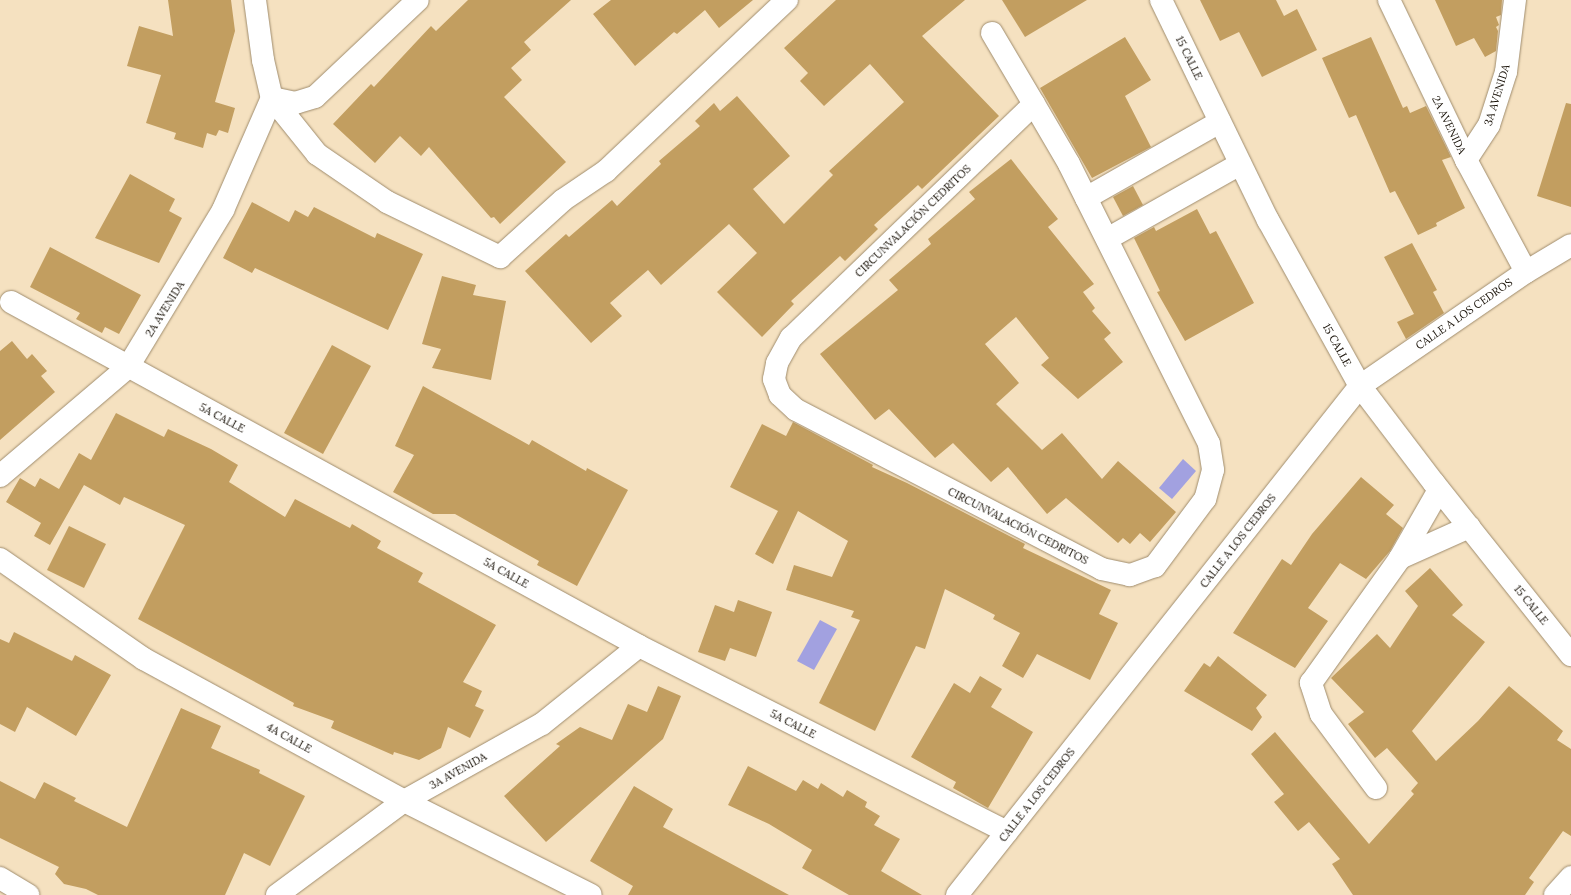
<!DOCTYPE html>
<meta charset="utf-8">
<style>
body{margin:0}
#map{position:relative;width:1571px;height:895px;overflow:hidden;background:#f5e1c0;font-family:Lora,serif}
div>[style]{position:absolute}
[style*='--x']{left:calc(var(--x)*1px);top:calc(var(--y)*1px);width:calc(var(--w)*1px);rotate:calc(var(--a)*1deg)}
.water>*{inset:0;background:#a2a1e0}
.building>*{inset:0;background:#c29e60}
.roads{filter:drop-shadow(0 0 1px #9f8c6d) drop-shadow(0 0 1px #9f8c6d)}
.minor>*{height:22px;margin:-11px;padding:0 11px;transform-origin:11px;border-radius:11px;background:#fff}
span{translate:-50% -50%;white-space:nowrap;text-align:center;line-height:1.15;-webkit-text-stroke:3px #fff;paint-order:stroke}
.street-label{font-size:11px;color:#160f05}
</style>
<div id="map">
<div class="water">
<div style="clip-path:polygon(1183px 459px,1196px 471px,1172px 499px,1159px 488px)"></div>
<div style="clip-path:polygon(820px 620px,837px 629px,814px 670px,797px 661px)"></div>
</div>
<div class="building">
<div style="clip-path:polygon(168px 0,231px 0,235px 31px,215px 102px,235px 108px,228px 133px,219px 130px,216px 136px,207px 133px,203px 148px,174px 139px,176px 133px,146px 123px,161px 75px,127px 66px,139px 26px,173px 36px)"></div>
<div style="clip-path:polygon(468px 0,571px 0,524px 42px,531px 50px,511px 68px,522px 80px,504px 97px,566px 162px,500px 224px,494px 217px,491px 218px,429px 147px,421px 156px,400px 136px,375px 163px,333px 124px,371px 84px,374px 87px,431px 26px,436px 31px)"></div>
<div style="clip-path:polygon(611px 0,753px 0,719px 28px,705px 10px,677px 34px,674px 32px,635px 66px,593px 14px)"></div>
<div style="clip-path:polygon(836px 0,965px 0,922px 36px,999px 116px,922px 189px,918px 185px,874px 225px,878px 229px,845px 261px,840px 256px,791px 301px,794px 304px,762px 337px,717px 292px,757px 253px,729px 224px,661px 285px,648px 270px,610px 303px,622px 316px,591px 343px,525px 271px,566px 234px,569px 237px,612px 200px,617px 206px,661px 164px,659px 161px,700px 126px,695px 121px,714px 103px,720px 111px,737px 96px,790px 156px,753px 189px,784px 224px,833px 175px,829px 171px,904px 102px,870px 64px,824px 106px,800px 81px,808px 73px,784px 48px)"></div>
<div style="clip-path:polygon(1002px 0,1087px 0,1025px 37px)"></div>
<div style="clip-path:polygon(1200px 0,1276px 0,1284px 16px,1297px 9px,1317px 50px,1262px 77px,1239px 32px,1220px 41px)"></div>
<div style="clip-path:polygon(1435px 0,1502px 0,1501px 15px,1496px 17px,1499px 25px,1496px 27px,1498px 31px,1496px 51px,1485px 57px,1474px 38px,1456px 46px)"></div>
<div style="clip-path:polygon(1125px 37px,1151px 80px,1125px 96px,1151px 147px,1092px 178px,1040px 88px)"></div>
<div style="clip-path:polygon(1371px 37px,1403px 108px,1407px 106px,1410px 113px,1426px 106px,1451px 157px,1442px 160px,1465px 208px,1436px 223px,1437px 226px,1418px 235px,1395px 191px,1390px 193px,1356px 115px,1349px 118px,1322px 58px)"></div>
<div style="clip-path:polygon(1566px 103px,1571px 104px,1571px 207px,1537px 196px)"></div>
<div style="clip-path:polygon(1011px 159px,1058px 219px,1048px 227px,1094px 284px,1083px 292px,1095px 308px,1092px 311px,1111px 333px,1104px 339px,1123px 362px,1078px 399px,1041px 365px,1049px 358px,1016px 317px,985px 344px,1019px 383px,996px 404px,1042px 450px,1062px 433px,1102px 479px,1118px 461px,1176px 512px,1150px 542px,1140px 533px,1130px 544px,1123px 538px,1118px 543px,1066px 498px,1047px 514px,1008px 467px,991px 482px,953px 443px,935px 458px,889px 409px,875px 420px,820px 354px,898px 290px,889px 280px,931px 244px,928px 239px,975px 199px,969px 192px)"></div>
<div style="clip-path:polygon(130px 174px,175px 199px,169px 211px,182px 218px,159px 263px,95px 238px)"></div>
<div style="clip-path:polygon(1133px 186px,1143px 205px,1123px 216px,1113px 197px)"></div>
<div style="clip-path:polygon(252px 202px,289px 222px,295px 210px,308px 217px,314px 207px,375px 238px,377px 233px,423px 254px,388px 330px,255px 268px,252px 273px,223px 258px)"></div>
<div style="clip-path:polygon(1197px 209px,1210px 234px,1216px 231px,1254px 303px,1185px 341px,1157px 292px,1160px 291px,1134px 238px,1154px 227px,1156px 231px)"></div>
<div style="clip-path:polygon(1412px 243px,1437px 290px,1433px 292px,1444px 313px,1406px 339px,1397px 322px,1414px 314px,1384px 257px)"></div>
<div style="clip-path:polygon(50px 247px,141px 295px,119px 334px,105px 327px,102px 333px,76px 319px,80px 313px,30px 287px)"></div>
<div style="clip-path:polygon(442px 276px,476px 285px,473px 295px,506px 301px,491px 380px,432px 368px,441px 349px,422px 344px)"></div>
<div style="clip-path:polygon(12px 341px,27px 359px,32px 354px,47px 371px,41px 376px,55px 392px,0 440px,0 351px)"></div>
<div style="clip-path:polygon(332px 345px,371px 366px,323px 454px,284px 433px)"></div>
<div style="clip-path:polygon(423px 386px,529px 445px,532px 440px,586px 471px,587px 468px,628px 490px,577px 586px,537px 565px,539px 561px,455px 514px,433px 514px,393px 492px,414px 455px,395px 446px)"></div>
<div style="clip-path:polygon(116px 413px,164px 437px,168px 429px,211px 449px,238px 465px,229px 482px,285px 517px,295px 499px,350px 528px,352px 524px,381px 541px,377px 548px,423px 573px,418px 582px,496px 625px,463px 682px,482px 691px,475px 706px,484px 710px,470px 738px,448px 727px,441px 748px,419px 760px,394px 752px,393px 755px,331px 728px,334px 721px,293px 706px,294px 703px,138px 619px,185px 525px,124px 497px,120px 505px,84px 485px,50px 545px,34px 536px,41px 523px,6px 502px,20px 478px,35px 487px,40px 478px,59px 489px,79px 453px,91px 460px)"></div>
<div style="clip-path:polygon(793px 422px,873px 465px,872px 467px,907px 483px,1025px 544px,1023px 548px,1111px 590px,1099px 614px,1118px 623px,1090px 680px,1037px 654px,1023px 678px,1002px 666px,1020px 633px,993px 619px,995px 615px,945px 589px,925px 649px,916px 646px,875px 731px,819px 703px,860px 620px,851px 617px,854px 611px,786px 590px,794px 565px,832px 577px,848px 541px,798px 511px,773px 564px,755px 554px,778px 511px,730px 487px,762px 424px,786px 436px)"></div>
<div style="clip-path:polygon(1361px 477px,1394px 505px,1386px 514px,1403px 528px,1390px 551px,1366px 579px,1340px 563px,1308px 608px,1328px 621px,1295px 668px,1233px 633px,1282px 559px,1291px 565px,1312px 534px)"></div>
<div style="clip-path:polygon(69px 526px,106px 544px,84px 588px,47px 570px)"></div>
<div style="clip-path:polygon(1430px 568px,1463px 605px,1452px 615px,1485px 642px,1412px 731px,1436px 761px,1478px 721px,1509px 686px,1563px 731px,1557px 740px,1571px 749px,1571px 836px,1563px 831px,1529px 878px,1534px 882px,1525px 895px,1353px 895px,1332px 864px,1340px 859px,1309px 822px,1298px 831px,1274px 802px,1284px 794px,1251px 754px,1275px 732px,1369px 844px,1414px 794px,1411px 791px,1418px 783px,1387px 748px,1375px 758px,1348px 724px,1364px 712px,1331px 678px,1377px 634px,1390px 648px,1418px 606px,1405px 591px)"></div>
<div style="clip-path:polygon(738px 600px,772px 612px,756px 657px,730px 648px,725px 661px,698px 652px,715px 605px,734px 612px)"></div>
<div style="clip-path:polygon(14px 632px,72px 661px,75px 655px,111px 675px,76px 736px,27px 707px,15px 732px,0 724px,0 639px,9px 643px)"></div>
<div style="clip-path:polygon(1218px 656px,1267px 695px,1256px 708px,1262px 717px,1252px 731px,1184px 691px,1204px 663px,1210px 667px)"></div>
<div style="clip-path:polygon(980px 676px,1002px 689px,991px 707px,1033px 732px,988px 808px,953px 788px,956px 782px,911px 757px,954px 683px,970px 693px)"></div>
<div style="clip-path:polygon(658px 686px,681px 696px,663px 739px,546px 842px,504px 796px,560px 746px,556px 744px,580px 727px,612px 740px,628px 704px,647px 712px)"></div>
<div style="clip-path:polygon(181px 708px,221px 726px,211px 748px,260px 770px,259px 773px,305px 796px,270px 866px,244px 853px,225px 895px,98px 895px,86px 889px,64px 884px,55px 874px,59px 867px,0 838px,0 781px,35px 799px,44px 782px,76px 798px,74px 801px,127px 827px)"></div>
<div style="clip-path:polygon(748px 766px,796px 791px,803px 780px,818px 789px,821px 783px,843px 797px,847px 790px,867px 802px,865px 807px,880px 816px,874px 825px,900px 839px,881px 871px,922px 895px,849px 895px,802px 868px,812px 850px,769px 824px,728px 805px)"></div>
<div style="clip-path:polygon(634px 786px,673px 809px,663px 827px,789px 895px,628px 895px,633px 886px,590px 861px)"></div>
</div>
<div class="roads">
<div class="minor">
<div style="--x:255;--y:0;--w:61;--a:82.4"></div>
<div style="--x:263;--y:60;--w:39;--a:77"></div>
<div style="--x:272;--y:98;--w:24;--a:12"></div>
<div style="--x:295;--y:103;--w:21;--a:-17"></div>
<div style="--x:315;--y:97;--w:141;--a:-43.3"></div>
<div style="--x:1161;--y:0;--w:245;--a:64.1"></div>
<div style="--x:1268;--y:220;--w:190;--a:61"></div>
<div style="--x:1360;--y:386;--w:122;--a:52.7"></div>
<div style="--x:1434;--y:483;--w:220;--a:51.5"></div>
<div style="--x:1389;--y:0;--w:178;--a:64.3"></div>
<div style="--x:1466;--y:160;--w:127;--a:61.8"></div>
<div style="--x:992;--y:33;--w:82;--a:59.4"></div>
<div style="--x:1034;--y:104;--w:69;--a:59.7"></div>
<div style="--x:1069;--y:164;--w:313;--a:63.4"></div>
<div style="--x:1209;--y:444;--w:26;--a:81"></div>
<div style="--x:1213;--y:470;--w:30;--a:105"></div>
<div style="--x:1205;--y:499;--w:84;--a:126.7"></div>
<div style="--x:1155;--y:566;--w:27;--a:160"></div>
<div style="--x:1130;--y:575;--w:29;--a:-168"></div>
<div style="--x:1102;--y:569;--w:345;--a:-152.5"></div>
<div style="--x:796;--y:410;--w:22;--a:-137"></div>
<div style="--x:780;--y:395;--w:17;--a:-111"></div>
<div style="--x:774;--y:379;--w:16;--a:-79"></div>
<div style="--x:777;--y:363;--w:29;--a:-61"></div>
<div style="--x:791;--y:338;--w:337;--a:-43.9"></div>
<div style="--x:1466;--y:160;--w:42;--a:-56.7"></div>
<div style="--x:1489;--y:125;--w:56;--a:-72.2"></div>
<div style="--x:1506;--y:72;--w:73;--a:-82.9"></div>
<div style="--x:1086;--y:198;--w:154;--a:-29.6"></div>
<div style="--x:1107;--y:239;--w:153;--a:-29.4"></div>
<div style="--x:11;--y:302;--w:716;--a:28.71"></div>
<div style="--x:639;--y:646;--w:412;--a:26.8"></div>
<div style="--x:0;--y:476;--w:168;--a:-40.4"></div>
<div style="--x:128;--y:367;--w:184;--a:-58.8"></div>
<div style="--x:223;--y:210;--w:122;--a:-66.4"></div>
<div style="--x:272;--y:98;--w:72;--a:51.2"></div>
<div style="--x:317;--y:154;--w:85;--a:34.4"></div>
<div style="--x:387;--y:202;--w:126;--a:26"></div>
<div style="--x:500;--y:257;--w:85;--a:-42.1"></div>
<div style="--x:563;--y:200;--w:52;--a:-34"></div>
<div style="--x:606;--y:171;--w:249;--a:-43.4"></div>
<div style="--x:1400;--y:558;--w:76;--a:-24.2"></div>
<div style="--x:0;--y:559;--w:175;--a:34.8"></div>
<div style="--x:144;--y:659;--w:296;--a:28.6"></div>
<div style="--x:404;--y:801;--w:209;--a:26.7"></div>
<div style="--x:1376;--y:788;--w:92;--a:-126.6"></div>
<div style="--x:1321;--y:714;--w:33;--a:-108"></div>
<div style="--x:1311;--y:683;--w:153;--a:-54.5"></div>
<div style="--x:1400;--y:558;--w:78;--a:-60.2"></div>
<div style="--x:0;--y:878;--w:33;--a:31"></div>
<div style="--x:277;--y:895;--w:158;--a:-36.5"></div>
<div style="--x:404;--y:801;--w:158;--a:-29.2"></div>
<div style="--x:542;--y:724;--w:124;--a:-38.8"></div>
<div style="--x:957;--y:895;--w:649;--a:-51.63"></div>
<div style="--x:1360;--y:386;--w:201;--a:-34.5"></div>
<div style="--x:1526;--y:272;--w:52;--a:-31"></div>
<div style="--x:1555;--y:895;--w:24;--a:-48"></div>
</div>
</div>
<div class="street-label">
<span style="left:1189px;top:58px;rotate:64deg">15 CALLE</span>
<span style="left:1497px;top:95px;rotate:-73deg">3A AVENIDA</span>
<span style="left:1449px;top:125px;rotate:64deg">2A AVENIDA</span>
<span style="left:913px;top:221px;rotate:-44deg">CIRCUNVALACIÓN CEDRITOS</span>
<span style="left:165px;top:309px;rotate:-58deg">2A AVENIDA</span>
<span style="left:1464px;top:314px;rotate:-35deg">CALLE A LOS CEDROS</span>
<span style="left:1337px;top:345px;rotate:61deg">15 CALLE</span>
<span style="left:222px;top:418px;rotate:28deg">5A CALLE</span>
<span style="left:1018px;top:526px;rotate:27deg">CIRCUNVALACIÓN CEDRITOS</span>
<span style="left:1238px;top:541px;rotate:-52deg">CALLE A LOS CEDROS</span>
<span style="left:506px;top:573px;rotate:29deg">5A CALLE</span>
<span style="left:1531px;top:605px;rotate:51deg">15 CALLE</span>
<span style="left:793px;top:724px;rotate:27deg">5A CALLE</span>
<span style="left:289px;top:738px;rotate:29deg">4A CALLE</span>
<span style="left:458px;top:771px;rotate:-29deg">3A AVENIDA</span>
<span style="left:1037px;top:795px;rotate:-52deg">CALLE A LOS CEDROS</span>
</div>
</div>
